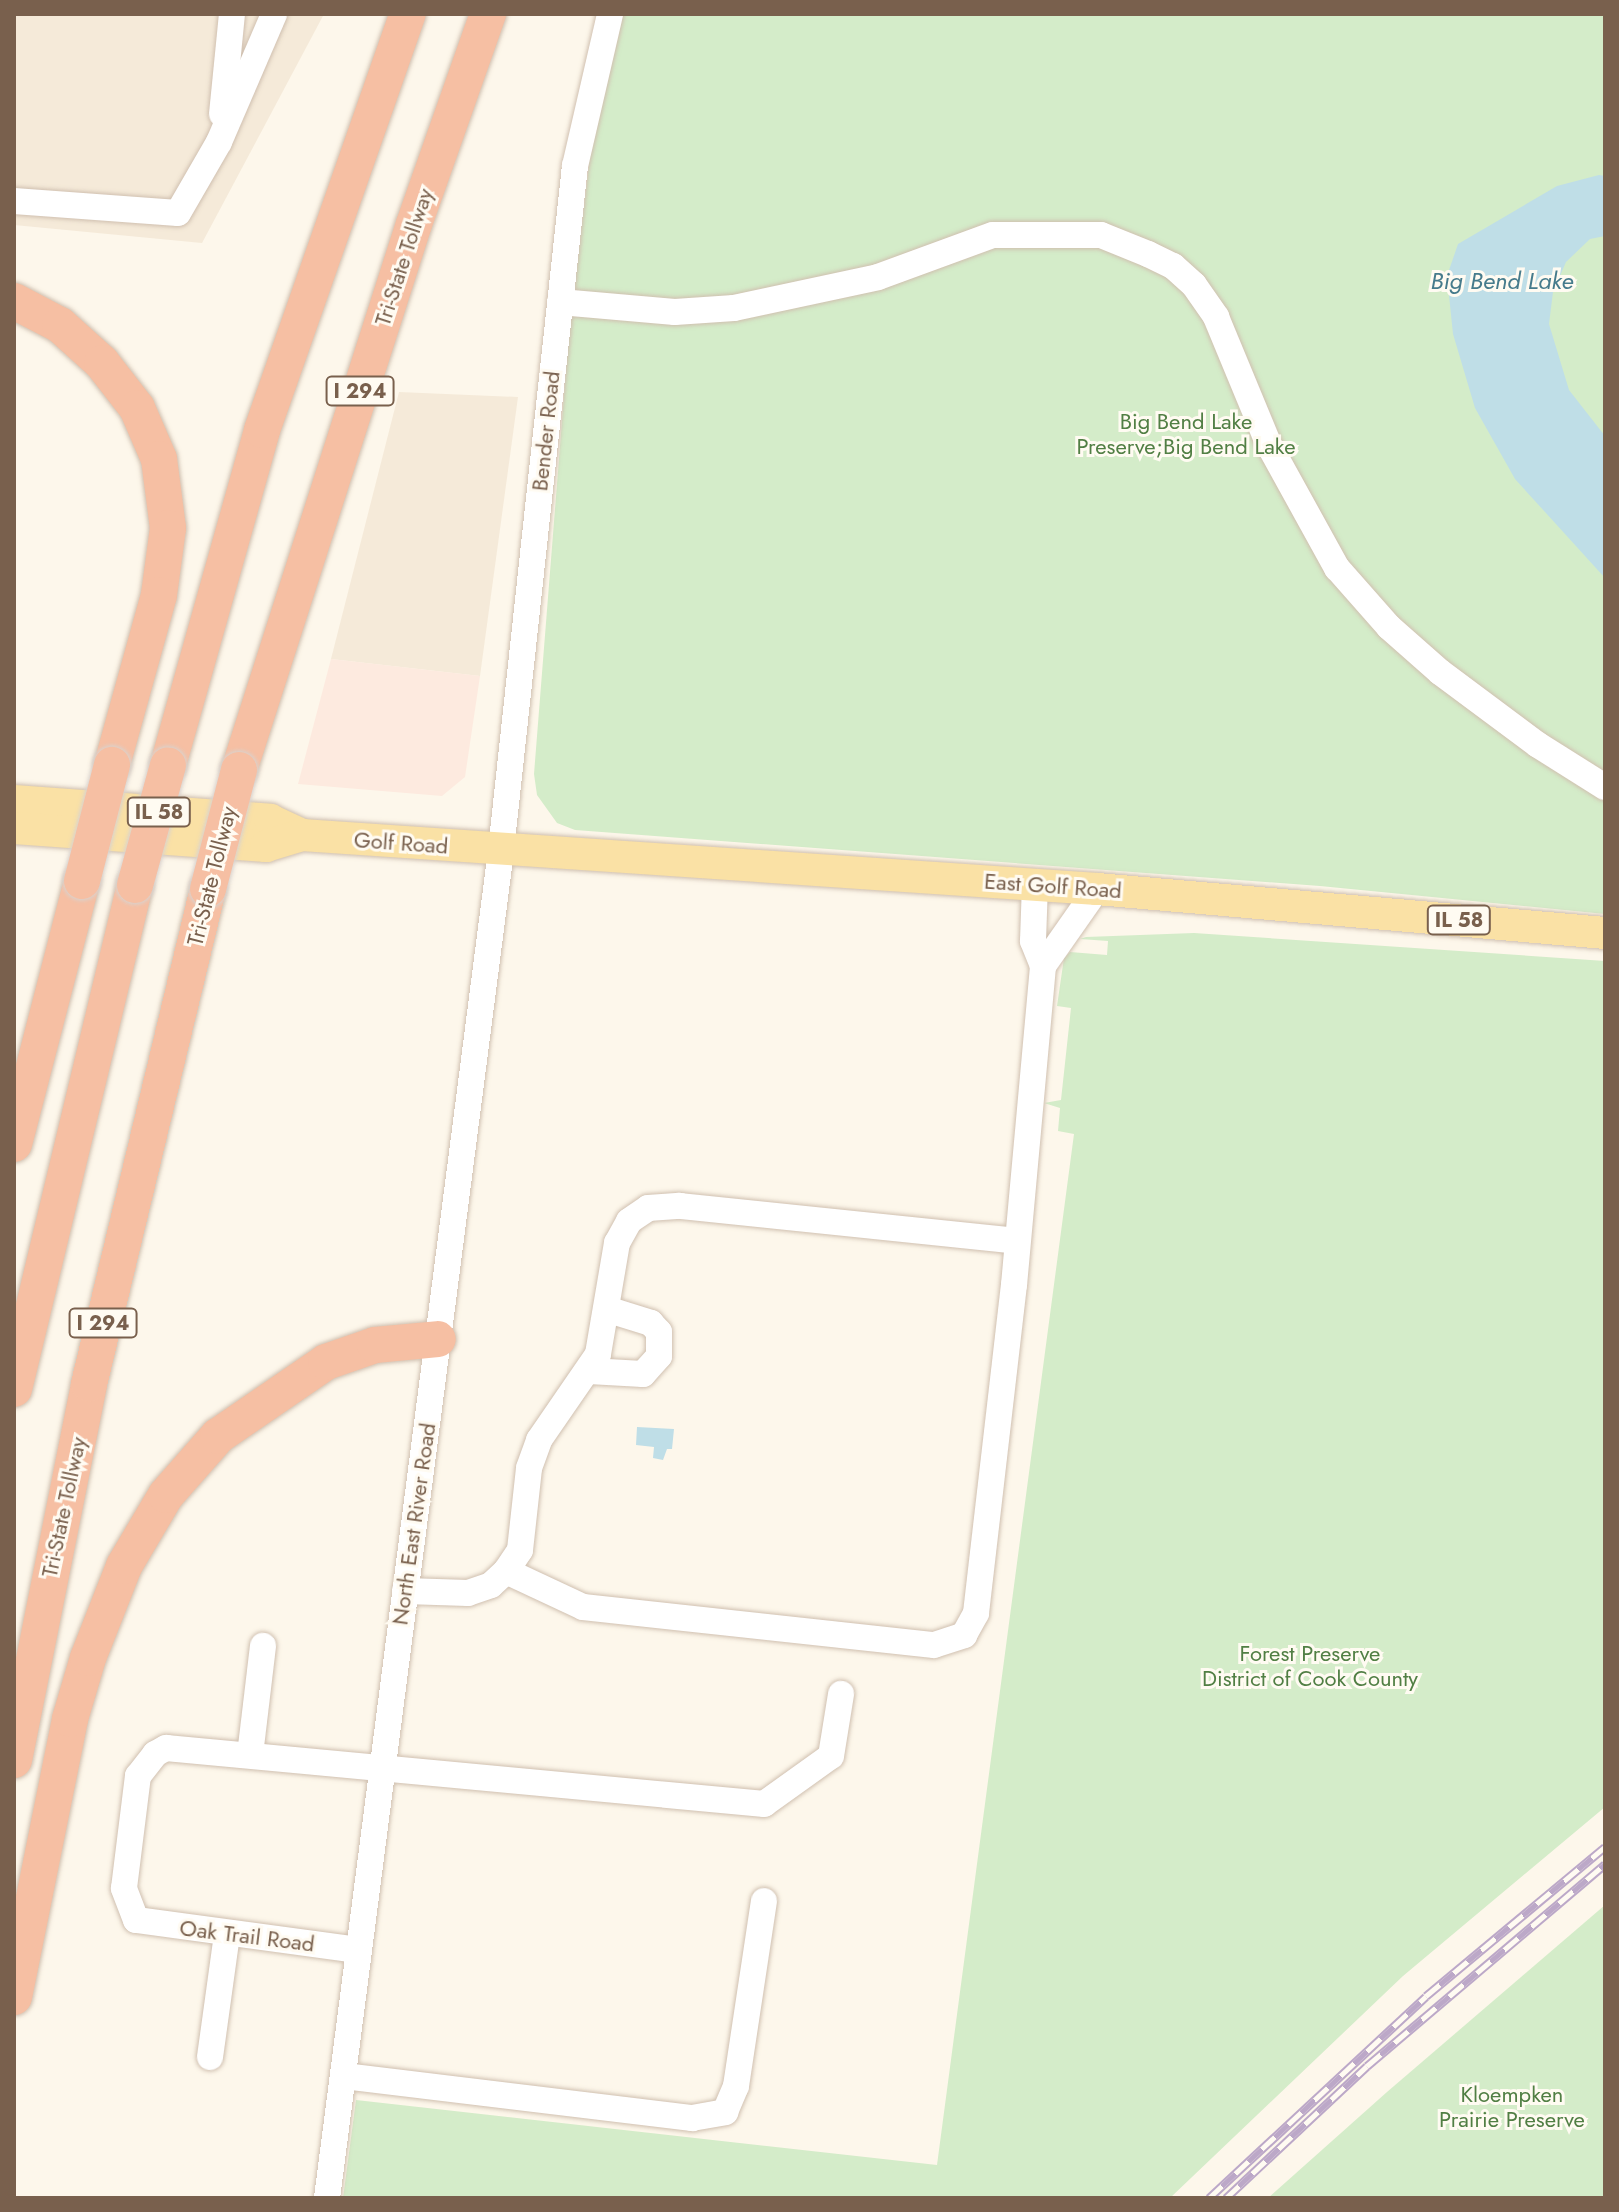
<!DOCTYPE html>
<style>
body{margin:0}
#map{position:relative;width:1619px;height:2212px;overflow:hidden;background:#fdf7eb;font-family:Jost,sans-serif}
div>[style]{position:absolute}
[style*='--x']{left:calc(var(--x)*1px);top:calc(var(--y)*1px);width:calc(var(--w)*1px);rotate:calc(var(--a)*1deg)}
.residential>*{inset:0;background:#f5ead9}
.commercial>*{inset:0;background:#fdeadf}
.green>*{inset:0;background:#d4ecc9}
.water>*{inset:0;background:#bfdee7}
.roads{filter:drop-shadow(0 0 2px #d0c0b0) drop-shadow(0 0 2px #d0c0b0)}
.minor>*{height:26px;margin:-13px;padding:0 13px;transform-origin:13px;border-radius:13px;background:#fff}
.major>*{height:32px;margin:-16px;padding:0 16px;transform-origin:16px;border-radius:16px;background:#fae1a5}
.highway>*{height:36px;margin:-18px;padding:0 18px;transform-origin:18px;border-radius:18px;background:#f6bfa3}
.rail>*{height:9px;margin-top:-4.5px;transform-origin:0;background:repeating-linear-gradient(90deg,#fffbf2 0 18px,#bca8c8 0 36px);box-sizing:border-box;border-block:2px solid #bca8c8}
.bridges{filter:drop-shadow(0 0 2px #d9d2cd) drop-shadow(0 0 2px #d9d2cd)}
.highway-bridge>*{height:36px;margin:-18px;padding:0 18px;transform-origin:18px;border-radius:18px;background:#f6bfa3}
span{translate:-50% -50%;white-space:nowrap;text-align:center;line-height:1.15;-webkit-text-stroke:6px #fffbf2;paint-order:stroke}
.shield-label span{padding:2px 6px;background:#fffbf2;border:2px solid;border-radius:6px;-webkit-text-stroke-width:0}
.shield-label{font-size:20px;color:#79604d;font-weight:700}
.street-label{font-size:22px;color:#79604d}
.park-label{font-size:22px;color:#517f44}
.water-label{font-size:24px;color:#467b8c;font-style:italic}
.frame{position:absolute;inset:0;border:16px solid #79604d;pointer-events:none}
</style>
<div id="map">
<div class="residential">
<div style="clip-path:polygon(14px 14px,324px 14px,202px 243px,14px 225px)"></div>
<div style="clip-path:polygon(399px 392px,518px 397px,480px 676px,331px 659px)"></div>
</div>
<div class="commercial">
<div style="clip-path:polygon(331px 659px,480px 676px,465px 777px,442px 796px,298px 784px)"></div>
</div>
<div class="green">
<div style="clip-path:polygon(621px 14px,1605px 14px,1605px 914px,1320px 886px,575px 830px,557px 823px,537px 795px,534px 774px,568px 345px,592px 138px)"></div>
<div style="clip-path:polygon(1194px 933px,1605px 961px,1605px 1807px,1403px 1976px,1170px 2198px,343px 2198px,356px 2100px,937px 2165px,1074px 1134px,1058px 1131px,1060px 1108px,1044px 1103px,1061px 1100px,1071px 1008px,1057px 1006px,1064px 958px,1070px 952px,1107px 955px,1108px 941px,1080px 939px,1086px 937px)"></div>
<div style="clip-path:polygon(1605px 1905px,1605px 2198px,1268px 2198px,1387px 2092px)"></div>
</div>
<div class="water">
<div style="clip-path:polygon(1599px 175px,1605px 176px,1605px 236px,1590px 239px,1566px 262px,1553px 292px,1549px 324px,1569px 390px,1605px 436px,1605px 578px,1515px 479px,1475px 408px,1453px 334px,1447px 276px,1458px 244px,1557px 186px)"></div>
<div style="clip-path:polygon(637px 1427px,674px 1429px,672px 1449px,667px 1449px,663px 1460px,653px 1458px,654px 1447px,636px 1445px)"></div>
</div>
<div class="roads">
<div class="minor">
<div style="--x:222;--y:114;--w:100;--a:-84.3"></div>
<div style="--x:14;--y:201;--w:164;--a:4.2"></div>
<div style="--x:178;--y:213;--w:82;--a:-60"></div>
<div style="--x:219;--y:142;--w:139;--a:-66.7"></div>
<div style="--x:560;--y:302;--w:115;--a:5"></div>
<div style="--x:675;--y:312;--w:59;--a:-3.9"></div>
<div style="--x:734;--y:308;--w:147;--a:-12.1"></div>
<div style="--x:878;--y:277;--w:122;--a:-20.1"></div>
<div style="--x:993;--y:235;--w:108;--a:0"></div>
<div style="--x:1101;--y:235;--w:51;--a:22"></div>
<div style="--x:1148;--y:254;--w:28;--a:26"></div>
<div style="--x:1173;--y:266;--w:28;--a:42"></div>
<div style="--x:1194;--y:285;--w:39;--a:55"></div>
<div style="--x:1216;--y:317;--w:139;--a:67.5"></div>
<div style="--x:1269;--y:445;--w:141;--a:61.1"></div>
<div style="--x:1337;--y:568;--w:79;--a:48.6"></div>
<div style="--x:1389;--y:627;--w:68;--a:41.4"></div>
<div style="--x:1440;--y:672;--w:122;--a:36.7"></div>
<div style="--x:1538;--y:745;--w:79;--a:32.1"></div>
<div style="--x:1043;--y:966;--w:94;--a:-55"></div>
<div style="--x:589;--y:1371;--w:54;--a:3.2"></div>
<div style="--x:643;--y:1374;--w:24;--a:-48"></div>
<div style="--x:659;--y:1356;--w:24;--a:-90"></div>
<div style="--x:659;--y:1332;--w:12;--a:-132"></div>
<div style="--x:651;--y:1323;--w:47;--a:-162.7"></div>
<div style="--x:506;--y:1571;--w:85;--a:25.1"></div>
<div style="--x:583;--y:1607;--w:353;--a:6.2"></div>
<div style="--x:934;--y:1645;--w:32;--a:-18"></div>
<div style="--x:964;--y:1635;--w:25;--a:-61"></div>
<div style="--x:976;--y:1613;--w:330;--a:-83.4"></div>
<div style="--x:1014;--y:1285;--w:320;--a:-84.8"></div>
<div style="--x:1043;--y:966;--w:27;--a:-112"></div>
<div style="--x:1033;--y:941;--w:56;--a:-88"></div>
<div style="--x:405;--y:1591;--w:63;--a:1.8"></div>
<div style="--x:468;--y:1593;--w:24;--a:-19"></div>
<div style="--x:491;--y:1585;--w:21;--a:-43"></div>
<div style="--x:506;--y:1571;--w:25;--a:-56"></div>
<div style="--x:520;--y:1550;--w:82;--a:-83.7"></div>
<div style="--x:529;--y:1468;--w:30;--a:-70"></div>
<div style="--x:539;--y:1440;--w:104;--a:-55.5"></div>
<div style="--x:598;--y:1354;--w:113;--a:-80.3"></div>
<div style="--x:617;--y:1243;--w:25;--a:-61"></div>
<div style="--x:629;--y:1221;--w:23;--a:-34"></div>
<div style="--x:648;--y:1208;--w:32;--a:-4"></div>
<div style="--x:680;--y:1206;--w:338;--a:5.9"></div>
<div style="--x:250;--y:1755;--w:110;--a:-83.2"></div>
<div style="--x:358;--y:1950;--w:224;--a:-172.3"></div>
<div style="--x:136;--y:1920;--w:34;--a:-111"></div>
<div style="--x:124;--y:1888;--w:113;--a:-82.9"></div>
<div style="--x:138;--y:1776;--w:28;--a:-52"></div>
<div style="--x:155;--y:1754;--w:13;--a:-29"></div>
<div style="--x:166;--y:1748;--w:601;--a:5.35"></div>
<div style="--x:764;--y:1804;--w:82;--a:-35.6"></div>
<div style="--x:831;--y:1756;--w:63;--a:-80.8"></div>
<div style="--x:210;--y:2057;--w:123;--a:-82.1"></div>
<div style="--x:344;--y:2076;--w:351;--a:6.9"></div>
<div style="--x:692;--y:2118;--w:34;--a:-10"></div>
<div style="--x:725;--y:2112;--w:28;--a:-67"></div>
<div style="--x:736;--y:2086;--w:187;--a:-81.4"></div>
<div style="--x:327;--y:2198;--w:1359;--a:-82.64"></div>
<div style="--x:501;--y:850;--w:688;--a:-83.83"></div>
<div style="--x:575;--y:166;--w:156;--a:-77"></div>
</div>
<div class="major">
<div style="--x:14;--y:801;--w:257;--a:4.2"></div>
<div style="--x:270;--y:820;--w:35;--a:25"></div>
<div style="--x:302;--y:835;--w:797;--a:3.89"></div>
<div style="--x:1097;--y:889;--w:510;--a:4.95"></div>
<div style="--x:14;--y:828;--w:253;--a:4.1"></div>
<div style="--x:266;--y:846;--w:38;--a:-17"></div>
</div>
<div class="highway">
<div style="--x:14;--y:301;--w:52;--a:27.6"></div>
<div style="--x:60;--y:325;--w:57;--a:42.1"></div>
<div style="--x:102;--y:363;--w:57;--a:52.1"></div>
<div style="--x:137;--y:408;--w:56;--a:66.7"></div>
<div style="--x:159;--y:459;--w:70;--a:82.6"></div>
<div style="--x:168;--y:528;--w:68;--a:97.7"></div>
<div style="--x:159;--y:595;--w:176;--a:105.5"></div>
<div style="--x:168;--y:765;--w:348;--a:-74.3"></div>
<div style="--x:262;--y:430;--w:441;--a:-70.7"></div>
<div style="--x:239;--y:770;--w:573;--a:-72.23"></div>
<div style="--x:414;--y:224;--w:223;--a:-70.6"></div>
<div style="--x:14;--y:1144;--w:272;--a:-75.5"></div>
<div style="--x:14;--y:1389;--w:518;--a:-76.5"></div>
<div style="--x:14;--y:1760;--w:383;--a:-78.7"></div>
<div style="--x:89;--y:1384;--w:509;--a:-76.48"></div>
<div style="--x:14;--y:1997;--w:284;--a:-78.6"></div>
<div style="--x:70;--y:1719;--w:64;--a:-73.6"></div>
<div style="--x:88;--y:1658;--w:99;--a:-68.6"></div>
<div style="--x:124;--y:1566;--w:82;--a:-59.4"></div>
<div style="--x:166;--y:1495;--w:79;--a:-48.6"></div>
<div style="--x:218;--y:1436;--w:131;--a:-34.4"></div>
<div style="--x:326;--y:1362;--w:52;--a:-19.1"></div>
<div style="--x:375;--y:1345;--w:63;--a:-5.4"></div>
</div>
</div>
<div class="rail">
<div style="--x:1209;--y:2198;--w:296;--a:-42.9"></div>
<div style="--x:1426;--y:1996;--w:233;--a:-39.8"></div>
<div style="--x:1226;--y:2198;--w:193;--a:-43.1"></div>
<div style="--x:1367;--y:2066;--w:312;--a:-40.3"></div>
</div>
<div class="bridges">
<div class="highway-bridge">
<div style="--x:82;--y:881;--w:120;--a:-75.5"></div>
<div style="--x:135;--y:885;--w:124;--a:-74.6"></div>
<div style="--x:208;--y:889;--w:123;--a:-75.4"></div>
</div>
</div>
<div class="shield-label">
<span style="left:360px;top:391px">I 294</span>
<span style="left:159px;top:812px">IL 58</span>
<span style="left:1459px;top:920px">IL 58</span>
<span style="left:103px;top:1323px">I 294</span>
</div>
<div class="street-label">
<span style="left:404px;top:257px;rotate:-72deg">Tri-State Tollway</span>
<span style="left:546px;top:431px;rotate:-84deg">Bender Road</span>
<span style="left:401px;top:843px;rotate:4deg">Golf Road</span>
<span style="left:212px;top:876px;rotate:-76deg">Tri-State Tollway</span>
<span style="left:1053px;top:886px;rotate:4deg">East Golf Road</span>
<span style="left:64px;top:1507px;rotate:-78deg">Tri-State Tollway</span>
<span style="left:414px;top:1524px;rotate:-82deg">North East River Road</span>
<span style="left:247px;top:1936px;rotate:7deg">Oak Trail Road</span>
</div>
<div class="park-label">
<span style="left:1186px;top:434px">Big Bend Lake<br>Preserve;Big Bend Lake</span>
<span style="left:1310px;top:1666px">Forest Preserve<br>District of Cook County</span>
<span style="left:1512px;top:2107px">Kloempken<br>Prairie Preserve</span>
</div>
<div class="water-label">
<span style="left:1502px;top:281px">Big Bend Lake</span>
</div>
<div class="frame"></div>
</div>
